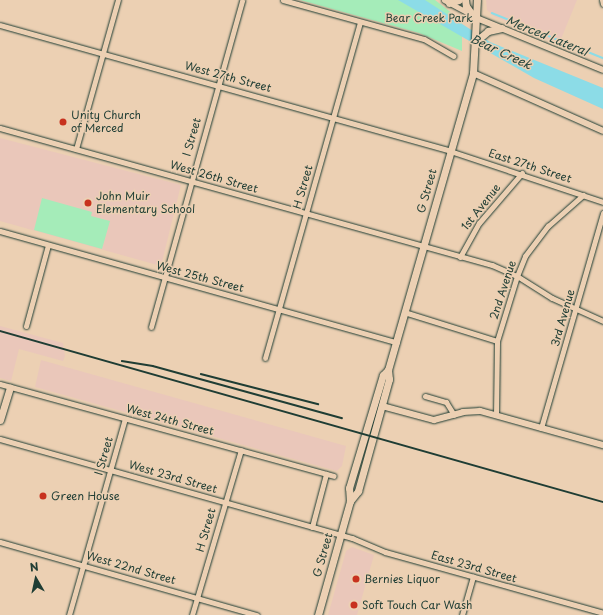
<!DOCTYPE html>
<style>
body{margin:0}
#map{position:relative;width:603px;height:615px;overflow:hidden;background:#ecd0b3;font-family:"Playpen Sans",sans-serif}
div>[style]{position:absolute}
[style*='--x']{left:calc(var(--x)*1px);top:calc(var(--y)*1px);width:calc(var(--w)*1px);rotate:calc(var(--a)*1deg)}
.built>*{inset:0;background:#eac7ba}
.green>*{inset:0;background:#a5ecb9}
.water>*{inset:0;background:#8cdce7}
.stream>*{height:1.5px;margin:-0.75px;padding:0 0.75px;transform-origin:0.75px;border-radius:0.75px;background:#8cdce7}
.roads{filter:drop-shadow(0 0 1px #1f3d34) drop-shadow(0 0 1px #1f3d34)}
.minor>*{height:5px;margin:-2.5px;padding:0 2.5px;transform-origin:2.5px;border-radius:2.5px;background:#ecd0b3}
.tertiary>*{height:6px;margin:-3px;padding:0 3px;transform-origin:3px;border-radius:3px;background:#ecd0b3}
.secondary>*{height:7px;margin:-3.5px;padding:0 3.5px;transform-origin:3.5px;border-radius:3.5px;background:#ecd0b3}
.rail>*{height:1.5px;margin:-0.75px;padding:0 0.75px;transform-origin:0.75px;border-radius:0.75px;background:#1f3d34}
.dots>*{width:11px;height:11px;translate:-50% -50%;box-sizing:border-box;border:2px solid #ecd0b3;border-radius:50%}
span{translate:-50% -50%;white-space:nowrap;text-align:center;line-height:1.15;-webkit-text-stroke:3px #ecd0b3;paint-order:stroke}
.park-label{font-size:11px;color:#26463b}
.street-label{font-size:11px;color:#1f3d34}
.poi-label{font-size:11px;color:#1f3d34}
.left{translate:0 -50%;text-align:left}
.water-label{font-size:12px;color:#24453d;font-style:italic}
.north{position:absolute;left:16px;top:559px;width:40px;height:40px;-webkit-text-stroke:3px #ecd0b3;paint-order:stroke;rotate:351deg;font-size:11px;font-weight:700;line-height:16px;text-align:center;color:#1f3d34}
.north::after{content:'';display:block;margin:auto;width:14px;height:18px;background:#1f3d34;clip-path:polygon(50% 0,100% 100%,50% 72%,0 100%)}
</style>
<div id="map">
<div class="built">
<div style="clip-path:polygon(486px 0,577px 0,559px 44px,495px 17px,487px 10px)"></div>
<div style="clip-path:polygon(0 138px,181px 185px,161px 266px,0 221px)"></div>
<div style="clip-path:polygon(0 326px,63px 343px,65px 356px,63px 361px,19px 349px,11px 381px,0 378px)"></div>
<div style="clip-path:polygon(41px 360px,346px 446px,342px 466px,337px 471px,35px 387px)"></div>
<div style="clip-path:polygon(352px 547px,374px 555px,357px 615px,328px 615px,346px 551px)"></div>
</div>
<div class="green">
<div style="clip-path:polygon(300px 0,435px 0,462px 21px,462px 51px,419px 33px)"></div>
<div style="clip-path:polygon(42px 198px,92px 212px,91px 216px,110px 221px,102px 249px,34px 230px)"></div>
</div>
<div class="water">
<div style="clip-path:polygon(398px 0,425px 0,490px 42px,603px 88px,603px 109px,534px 78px)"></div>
</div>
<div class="stream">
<div style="--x:492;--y:13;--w:120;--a:22.1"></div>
</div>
<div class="roads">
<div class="minor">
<div style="--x:283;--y:0;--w:146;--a:15.5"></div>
<div style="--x:424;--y:39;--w:34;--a:30"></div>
<div style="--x:444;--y:0;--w:32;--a:28"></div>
<div style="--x:602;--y:0;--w:4;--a:76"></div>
<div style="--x:0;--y:25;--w:467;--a:15.6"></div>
<div style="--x:450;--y:151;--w:161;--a:18.4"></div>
<div style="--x:0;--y:128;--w:511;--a:15.56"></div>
<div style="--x:492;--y:265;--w:27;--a:24"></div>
<div style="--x:517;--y:276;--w:41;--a:32.2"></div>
<div style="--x:552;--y:298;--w:56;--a:24.3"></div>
<div style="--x:76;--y:149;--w:155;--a:-74.3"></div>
<div style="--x:0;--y:231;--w:411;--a:15.7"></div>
<div style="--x:460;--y:257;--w:39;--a:-61"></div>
<div style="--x:479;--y:223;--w:66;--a:-49.3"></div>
<div style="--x:404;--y:312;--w:97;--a:17.3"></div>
<div style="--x:26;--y:326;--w:84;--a:-74.8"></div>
<div style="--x:151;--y:327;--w:339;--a:-74.4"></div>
<div style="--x:265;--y:358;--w:349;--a:-74.2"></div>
<div style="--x:0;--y:384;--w:346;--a:15.4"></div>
<div style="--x:425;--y:396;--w:22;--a:16"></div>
<div style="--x:446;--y:402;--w:15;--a:58"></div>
<div style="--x:496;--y:415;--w:74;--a:-89.2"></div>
<div style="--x:497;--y:341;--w:68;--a:-72.9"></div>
<div style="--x:517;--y:276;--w:22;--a:-68"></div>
<div style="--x:525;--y:256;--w:38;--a:-53"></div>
<div style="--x:548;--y:226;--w:47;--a:-41.5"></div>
<div style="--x:541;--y:428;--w:224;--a:-73.9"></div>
<div style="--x:0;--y:439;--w:366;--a:15.7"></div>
<div style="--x:352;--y:538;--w:36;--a:23"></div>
<div style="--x:385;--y:552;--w:226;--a:15.6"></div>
<div style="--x:312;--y:527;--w:55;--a:-75.2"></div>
<div style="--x:0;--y:542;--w:267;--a:15.9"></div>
<div style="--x:69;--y:615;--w:204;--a:-74.1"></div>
<div style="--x:192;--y:615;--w:172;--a:-73.5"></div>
<div style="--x:462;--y:615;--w:40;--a:-74"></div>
</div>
<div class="tertiary">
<div style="--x:474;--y:17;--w:139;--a:22.3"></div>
<div style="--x:473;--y:73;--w:142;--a:24"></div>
<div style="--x:382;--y:406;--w:54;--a:15.1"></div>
<div style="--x:434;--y:420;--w:30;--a:-15"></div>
<div style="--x:463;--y:412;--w:17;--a:-3"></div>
<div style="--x:480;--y:411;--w:128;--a:15.5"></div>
</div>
<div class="secondary">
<div style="--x:465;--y:0;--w:6;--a:81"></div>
<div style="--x:466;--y:6;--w:14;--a:54"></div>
<div style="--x:449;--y:3;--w:10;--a:-17"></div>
<div style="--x:475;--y:42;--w:17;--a:-40"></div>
<div style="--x:488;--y:31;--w:14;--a:-12"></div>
<div style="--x:0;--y:420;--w:34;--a:-73"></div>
<div style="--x:350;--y:501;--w:13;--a:-94"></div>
<div style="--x:349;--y:488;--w:118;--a:-73.3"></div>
<div style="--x:383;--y:375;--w:7;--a:-45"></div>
<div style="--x:318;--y:615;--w:118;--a:-74.3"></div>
<div style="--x:350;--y:501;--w:13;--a:-51"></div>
<div style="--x:358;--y:491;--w:116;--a:-74.5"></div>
<div style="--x:389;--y:379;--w:9;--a:-96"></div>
<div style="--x:388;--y:370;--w:29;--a:-74"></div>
<div style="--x:396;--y:342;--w:280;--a:-74"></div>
<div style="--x:473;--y:73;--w:73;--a:-86.9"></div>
</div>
</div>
<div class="rail">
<div style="--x:0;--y:331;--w:627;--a:15.83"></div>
<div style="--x:122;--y:361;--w:31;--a:9"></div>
<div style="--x:153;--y:366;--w:196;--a:15.4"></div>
<div style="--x:201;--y:374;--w:121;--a:14.4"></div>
</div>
<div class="dots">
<div style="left:63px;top:122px;background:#c8321e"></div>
<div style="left:88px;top:203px;background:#c8321e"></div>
<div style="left:43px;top:496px;background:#c8321e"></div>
<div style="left:356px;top:579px;background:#c8321e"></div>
<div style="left:354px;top:605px;background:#c8321e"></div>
</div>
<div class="park-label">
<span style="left:429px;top:18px">Bear Creek Park</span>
</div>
<div class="street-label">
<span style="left:228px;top:77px;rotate:15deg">West 27th Street</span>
<span style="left:192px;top:137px;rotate:-74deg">I Street</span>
<span style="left:530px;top:166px;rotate:18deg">East 27th Street</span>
<span style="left:214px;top:177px;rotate:16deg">West 26th Street</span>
<span style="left:303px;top:187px;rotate:-74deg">H Street</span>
<span style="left:427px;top:191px;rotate:-74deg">G Street</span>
<span style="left:481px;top:207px;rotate:-52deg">1st Avenue</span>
<span style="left:200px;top:277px;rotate:15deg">West 25th Street</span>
<span style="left:503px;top:290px;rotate:-72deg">2nd Avenue</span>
<span style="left:563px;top:318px;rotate:-74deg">3rd Avenue</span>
<span style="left:170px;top:420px;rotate:15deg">West 24th Street</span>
<span style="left:104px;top:456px;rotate:-74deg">I Street</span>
<span style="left:173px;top:477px;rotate:16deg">West 23rd Street</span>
<span style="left:206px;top:530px;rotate:-74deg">H Street</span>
<span style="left:323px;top:555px;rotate:-74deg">G Street</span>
<span style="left:474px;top:567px;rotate:16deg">East 23rd Street</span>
<span style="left:131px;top:568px;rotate:16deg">West 22nd Street</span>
</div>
<div class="poi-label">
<span class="left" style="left:71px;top:122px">Unity Church<br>of Merced</span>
<span class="left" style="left:96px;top:203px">John Muir<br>Elementary School</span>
<span class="left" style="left:51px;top:496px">Green House</span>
<span class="left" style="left:364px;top:579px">Bernies Liquor</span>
<span class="left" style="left:362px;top:605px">Soft Touch Car Wash</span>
</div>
<div class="water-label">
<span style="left:547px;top:36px;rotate:22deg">Merced Lateral</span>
<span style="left:501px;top:52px;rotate:25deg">Bear Creek</span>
</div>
<div class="north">N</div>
</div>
